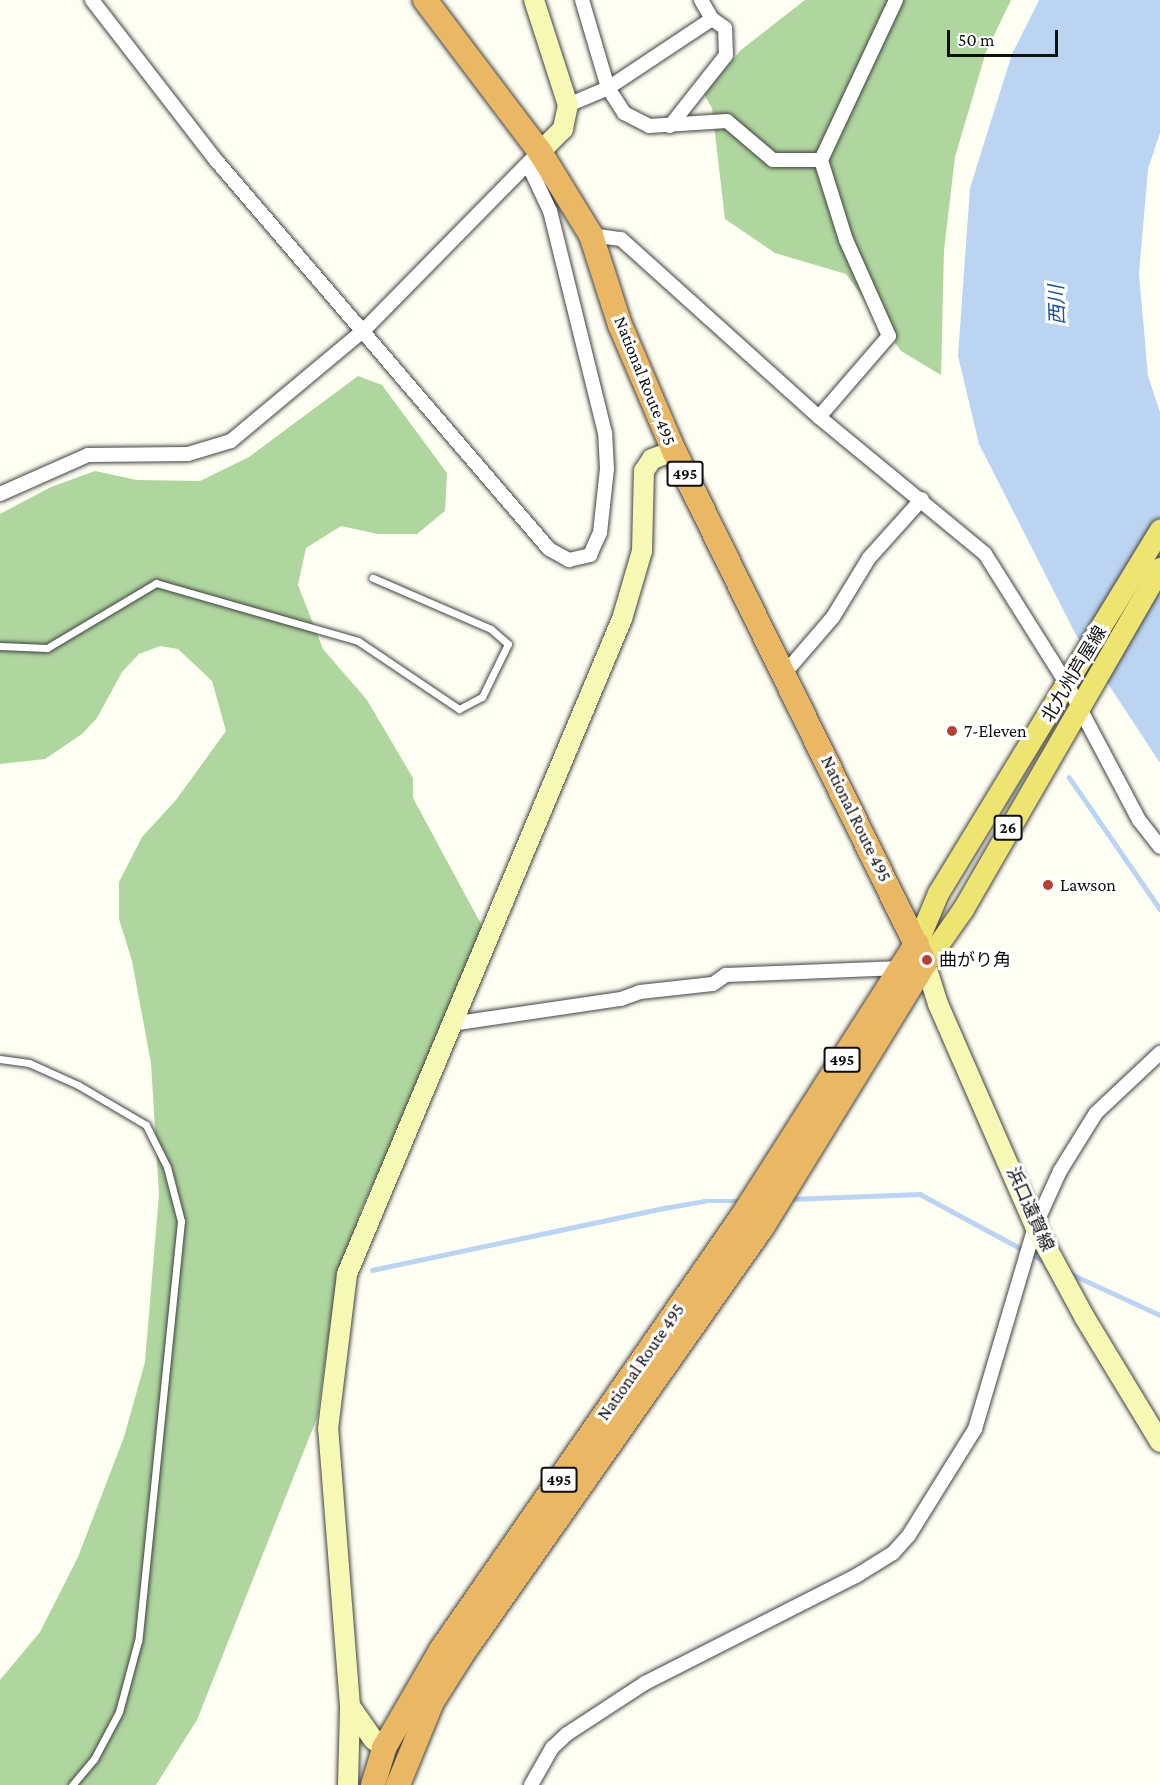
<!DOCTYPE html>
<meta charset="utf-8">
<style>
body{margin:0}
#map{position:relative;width:1160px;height:1785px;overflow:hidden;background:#fefef3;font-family:"Crimson Pro","Noto Sans JP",serif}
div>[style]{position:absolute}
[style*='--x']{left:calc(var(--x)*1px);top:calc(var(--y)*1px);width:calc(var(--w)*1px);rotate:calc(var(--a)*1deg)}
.forest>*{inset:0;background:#afd69e}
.water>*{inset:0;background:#bbd4f2}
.stream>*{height:4.5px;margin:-2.25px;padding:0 2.25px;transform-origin:2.25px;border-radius:2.25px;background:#bbd4f2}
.roads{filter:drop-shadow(0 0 2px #424242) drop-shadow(0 0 2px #424242)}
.lane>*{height:7px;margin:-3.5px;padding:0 3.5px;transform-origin:3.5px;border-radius:3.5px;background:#fff}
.street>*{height:14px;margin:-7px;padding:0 7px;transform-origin:7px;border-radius:7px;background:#fff}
.secondary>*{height:20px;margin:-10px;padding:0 10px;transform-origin:10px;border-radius:10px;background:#f6f9b3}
.primary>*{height:21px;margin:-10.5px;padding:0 10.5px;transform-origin:10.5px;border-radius:10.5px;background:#eee472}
.highway>*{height:24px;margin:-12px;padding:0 12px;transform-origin:12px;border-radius:12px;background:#eab765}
.dots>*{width:16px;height:16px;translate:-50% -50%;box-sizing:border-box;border:3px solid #fff;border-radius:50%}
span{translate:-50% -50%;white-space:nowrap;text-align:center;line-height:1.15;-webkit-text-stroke:6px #fff;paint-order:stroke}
.shield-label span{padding:2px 4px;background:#fff;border:2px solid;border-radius:4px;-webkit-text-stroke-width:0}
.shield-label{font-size:16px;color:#0f0f0f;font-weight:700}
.street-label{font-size:18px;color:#0f0f0f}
.poi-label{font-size:18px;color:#0f0f0f}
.left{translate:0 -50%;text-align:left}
.water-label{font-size:20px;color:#215199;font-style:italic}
.scale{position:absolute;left:947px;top:30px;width:111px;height:27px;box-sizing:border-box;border:3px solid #0f0f0f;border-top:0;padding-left:8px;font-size:18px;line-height:21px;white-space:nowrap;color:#0f0f0f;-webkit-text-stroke:4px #fff;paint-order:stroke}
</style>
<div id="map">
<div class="forest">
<div style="clip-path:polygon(805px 0,1011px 0,986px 52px,955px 157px,944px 250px,941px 375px,901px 351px,846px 274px,775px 253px,725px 219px,712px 108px,704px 94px,741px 50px)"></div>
<div style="clip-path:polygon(358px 376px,382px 385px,447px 473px,445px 511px,417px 534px,378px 534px,341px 526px,306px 548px,298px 585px,323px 649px,367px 700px,413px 778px,413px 798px,481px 924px,483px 944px,361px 1210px,332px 1314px,317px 1418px,197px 1720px,156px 1785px,0 1785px,0 1680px,40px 1632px,78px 1557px,124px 1437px,145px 1362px,159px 1194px,151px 1063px,132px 961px,119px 919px,119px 882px,142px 837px,176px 800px,226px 731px,212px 681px,178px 649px,160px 646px,139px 654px,122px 672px,97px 718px,82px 734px,45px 759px,0 764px,0 514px,51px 487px,95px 471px,137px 480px,200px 481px,249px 457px)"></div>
</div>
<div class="water">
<div style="clip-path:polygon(1039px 0,1160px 0,1160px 133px,1148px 169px,1139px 274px,1148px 376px,1160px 412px,1160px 763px,1076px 635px,979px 444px,958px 356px,970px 188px,1012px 54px)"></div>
</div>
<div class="stream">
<div style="--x:1069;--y:777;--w:160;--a:55.4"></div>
<div style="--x:790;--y:1199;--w:130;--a:-2.2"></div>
<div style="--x:920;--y:1194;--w:143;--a:28.4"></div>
<div style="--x:372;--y:1270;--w:299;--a:-12"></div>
<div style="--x:664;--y:1208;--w:41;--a:-9.9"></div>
<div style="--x:704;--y:1201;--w:39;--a:0"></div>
<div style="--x:1067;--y:1272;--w:102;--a:24.8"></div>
</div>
<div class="roads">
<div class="lane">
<div style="--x:0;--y:646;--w:47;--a:2.4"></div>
<div style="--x:47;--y:648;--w:127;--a:-30.8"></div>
<div style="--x:156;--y:583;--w:210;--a:16"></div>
<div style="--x:358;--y:641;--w:122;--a:34"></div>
<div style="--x:459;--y:709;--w:26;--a:-28"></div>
<div style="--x:482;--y:697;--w:59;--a:-63.9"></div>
<div style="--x:508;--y:644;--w:23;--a:-139"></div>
<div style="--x:491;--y:629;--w:129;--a:-156.6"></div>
<div style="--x:0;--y:1059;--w:29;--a:8"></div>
<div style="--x:29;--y:1063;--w:54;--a:24.2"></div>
<div style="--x:78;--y:1085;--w:79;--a:30.5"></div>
<div style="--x:146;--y:1125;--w:47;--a:63.4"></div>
<div style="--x:167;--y:1167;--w:56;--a:75.5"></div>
<div style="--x:181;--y:1221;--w:422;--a:95.8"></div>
<div style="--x:138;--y:1641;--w:73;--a:105"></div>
<div style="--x:119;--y:1712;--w:53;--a:118"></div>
<div style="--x:94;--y:1759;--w:34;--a:130"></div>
</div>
<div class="street">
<div style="--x:92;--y:0;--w:201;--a:52.3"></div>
<div style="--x:215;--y:159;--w:513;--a:49.42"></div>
<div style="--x:549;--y:549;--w:23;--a:29"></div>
<div style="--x:569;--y:560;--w:22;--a:-13"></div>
<div style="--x:590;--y:555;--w:24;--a:-66"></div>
<div style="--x:600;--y:533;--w:64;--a:-83.8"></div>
<div style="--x:607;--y:469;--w:36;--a:-93"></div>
<div style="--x:605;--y:433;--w:229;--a:-103.9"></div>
<div style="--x:550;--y:211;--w:52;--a:-115.1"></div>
<div style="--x:582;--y:0;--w:92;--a:73.5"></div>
<div style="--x:608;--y:88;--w:30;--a:57"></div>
<div style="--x:624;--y:113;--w:28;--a:27"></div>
<div style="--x:649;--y:126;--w:78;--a:-3.7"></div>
<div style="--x:727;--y:121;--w:60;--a:40.3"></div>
<div style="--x:773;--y:160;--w:48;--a:0"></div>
<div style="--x:568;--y:105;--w:43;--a:-23"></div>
<div style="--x:608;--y:88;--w:125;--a:-33.6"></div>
<div style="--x:670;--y:126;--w:90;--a:-51.7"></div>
<div style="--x:726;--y:55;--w:27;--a:-92"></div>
<div style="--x:725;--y:28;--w:16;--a:-145"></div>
<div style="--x:712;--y:19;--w:22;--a:-120"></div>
<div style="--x:591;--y:235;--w:30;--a:8"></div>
<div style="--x:621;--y:239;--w:266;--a:42"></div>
<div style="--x:819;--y:417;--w:215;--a:39.5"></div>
<div style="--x:985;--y:554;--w:156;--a:57.8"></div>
<div style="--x:1068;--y:686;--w:152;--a:62.1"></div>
<div style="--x:1139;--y:820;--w:34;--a:52"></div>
<div style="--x:819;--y:417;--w:107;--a:-49.2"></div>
<div style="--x:889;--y:336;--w:105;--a:-114.1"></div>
<div style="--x:846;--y:240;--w:84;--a:-107.4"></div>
<div style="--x:821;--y:160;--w:177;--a:-64.9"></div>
<div style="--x:0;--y:494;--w:96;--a:-23.9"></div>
<div style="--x:88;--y:455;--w:100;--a:-0.6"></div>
<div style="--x:188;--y:454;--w:45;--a:-16.8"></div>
<div style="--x:231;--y:441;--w:175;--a:-39.9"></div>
<div style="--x:365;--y:329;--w:238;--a:-45.5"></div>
<div style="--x:784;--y:674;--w:75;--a:-49.3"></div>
<div style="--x:833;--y:617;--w:69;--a:-58.6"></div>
<div style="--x:869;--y:558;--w:79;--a:-48.1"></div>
<div style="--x:451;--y:1024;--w:172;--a:-8.4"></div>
<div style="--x:621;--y:999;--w:20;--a:-20"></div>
<div style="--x:640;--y:992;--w:73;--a:-6.3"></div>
<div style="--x:713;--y:984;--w:16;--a:-35"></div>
<div style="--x:726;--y:975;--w:175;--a:-2.3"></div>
<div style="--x:531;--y:1785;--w:43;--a:-60.4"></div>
<div style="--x:552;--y:1748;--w:21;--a:-43"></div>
<div style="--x:567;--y:1734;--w:93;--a:-33.2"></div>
<div style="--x:645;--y:1683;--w:237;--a:-26.9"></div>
<div style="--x:856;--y:1576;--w:44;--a:-31.9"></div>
<div style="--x:893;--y:1553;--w:24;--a:-48"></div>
<div style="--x:909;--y:1535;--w:125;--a:-58.1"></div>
<div style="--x:975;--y:1429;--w:212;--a:-73.5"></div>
<div style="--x:1035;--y:1226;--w:60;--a:-65.6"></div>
<div style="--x:1060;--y:1171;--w:68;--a:-58.2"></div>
<div style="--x:1096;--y:1113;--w:88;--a:-43.2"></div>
</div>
<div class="secondary">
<div style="--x:534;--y:0;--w:110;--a:72.1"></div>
<div style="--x:568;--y:105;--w:25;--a:102"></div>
<div style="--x:563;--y:129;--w:33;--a:135"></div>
<div style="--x:925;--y:963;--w:43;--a:72.4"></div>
<div style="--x:938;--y:1004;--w:242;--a:66.4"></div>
<div style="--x:1035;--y:1226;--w:105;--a:61.5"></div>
<div style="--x:1085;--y:1318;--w:145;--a:58.8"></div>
<div style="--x:384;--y:1748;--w:14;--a:-141"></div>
<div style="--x:373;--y:1739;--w:40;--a:-124.9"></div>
<div style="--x:350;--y:1706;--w:278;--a:-94.5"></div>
<div style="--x:328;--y:1429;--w:156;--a:-83"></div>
<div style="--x:347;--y:1274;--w:710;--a:-67.23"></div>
<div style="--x:622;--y:619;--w:71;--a:-73.6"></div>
<div style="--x:642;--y:551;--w:80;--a:-88.6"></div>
<div style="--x:644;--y:471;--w:14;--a:-56"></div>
<div style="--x:652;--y:459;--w:23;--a:-20"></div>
<div style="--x:348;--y:1785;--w:79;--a:-88.5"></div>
</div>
<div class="primary">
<div style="--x:917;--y:943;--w:54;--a:-67.2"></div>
<div style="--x:938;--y:893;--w:426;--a:-58.6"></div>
<div style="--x:925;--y:963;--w:66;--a:-54.9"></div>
<div style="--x:963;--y:909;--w:394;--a:-60"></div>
</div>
<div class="highway">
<div style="--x:373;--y:1785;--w:39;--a:-73"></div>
<div style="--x:384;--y:1748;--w:113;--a:-59.8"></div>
<div style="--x:441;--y:1650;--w:526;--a:-55.22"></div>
<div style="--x:741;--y:1218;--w:326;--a:-57.4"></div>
<div style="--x:398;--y:1785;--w:90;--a:-67.7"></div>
<div style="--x:432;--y:1702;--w:58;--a:-57.7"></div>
<div style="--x:463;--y:1653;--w:522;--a:-54.91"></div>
<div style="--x:763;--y:1226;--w:309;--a:-58.4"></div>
<div style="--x:925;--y:963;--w:570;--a:-116.12"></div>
<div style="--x:674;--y:451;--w:137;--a:-113.2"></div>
<div style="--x:620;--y:325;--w:95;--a:-107.9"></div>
<div style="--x:591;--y:235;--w:97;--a:-121.6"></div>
<div style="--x:540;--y:152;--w:191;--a:-127.1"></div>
</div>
</div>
<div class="dots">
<div style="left:952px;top:731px;background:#b64031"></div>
<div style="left:1048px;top:885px;background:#b64031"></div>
<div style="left:927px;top:960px;background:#b64031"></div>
</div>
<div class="shield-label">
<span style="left:685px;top:474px">495</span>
<span style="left:1008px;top:828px">26</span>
<span style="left:842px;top:1060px">495</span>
<span style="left:559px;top:1480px">495</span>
</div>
<div class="street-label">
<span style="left:645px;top:381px;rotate:68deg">National Route 495</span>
<span style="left:1074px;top:674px;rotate:-59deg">北九州芦屋線</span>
<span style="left:856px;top:819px;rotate:64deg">National Route 495</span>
<span style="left:1030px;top:1209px;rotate:66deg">浜口遠賀線</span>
<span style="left:641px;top:1362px;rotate:-55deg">National Route 495</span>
</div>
<div class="poi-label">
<span class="left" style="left:964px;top:731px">7-Eleven</span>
<span class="left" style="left:1060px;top:885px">Lawson</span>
<span class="left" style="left:939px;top:960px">曲がり角</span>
</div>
<div class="water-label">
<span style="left:1057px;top:305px;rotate:-92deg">西川</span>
</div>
<div class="scale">50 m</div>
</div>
